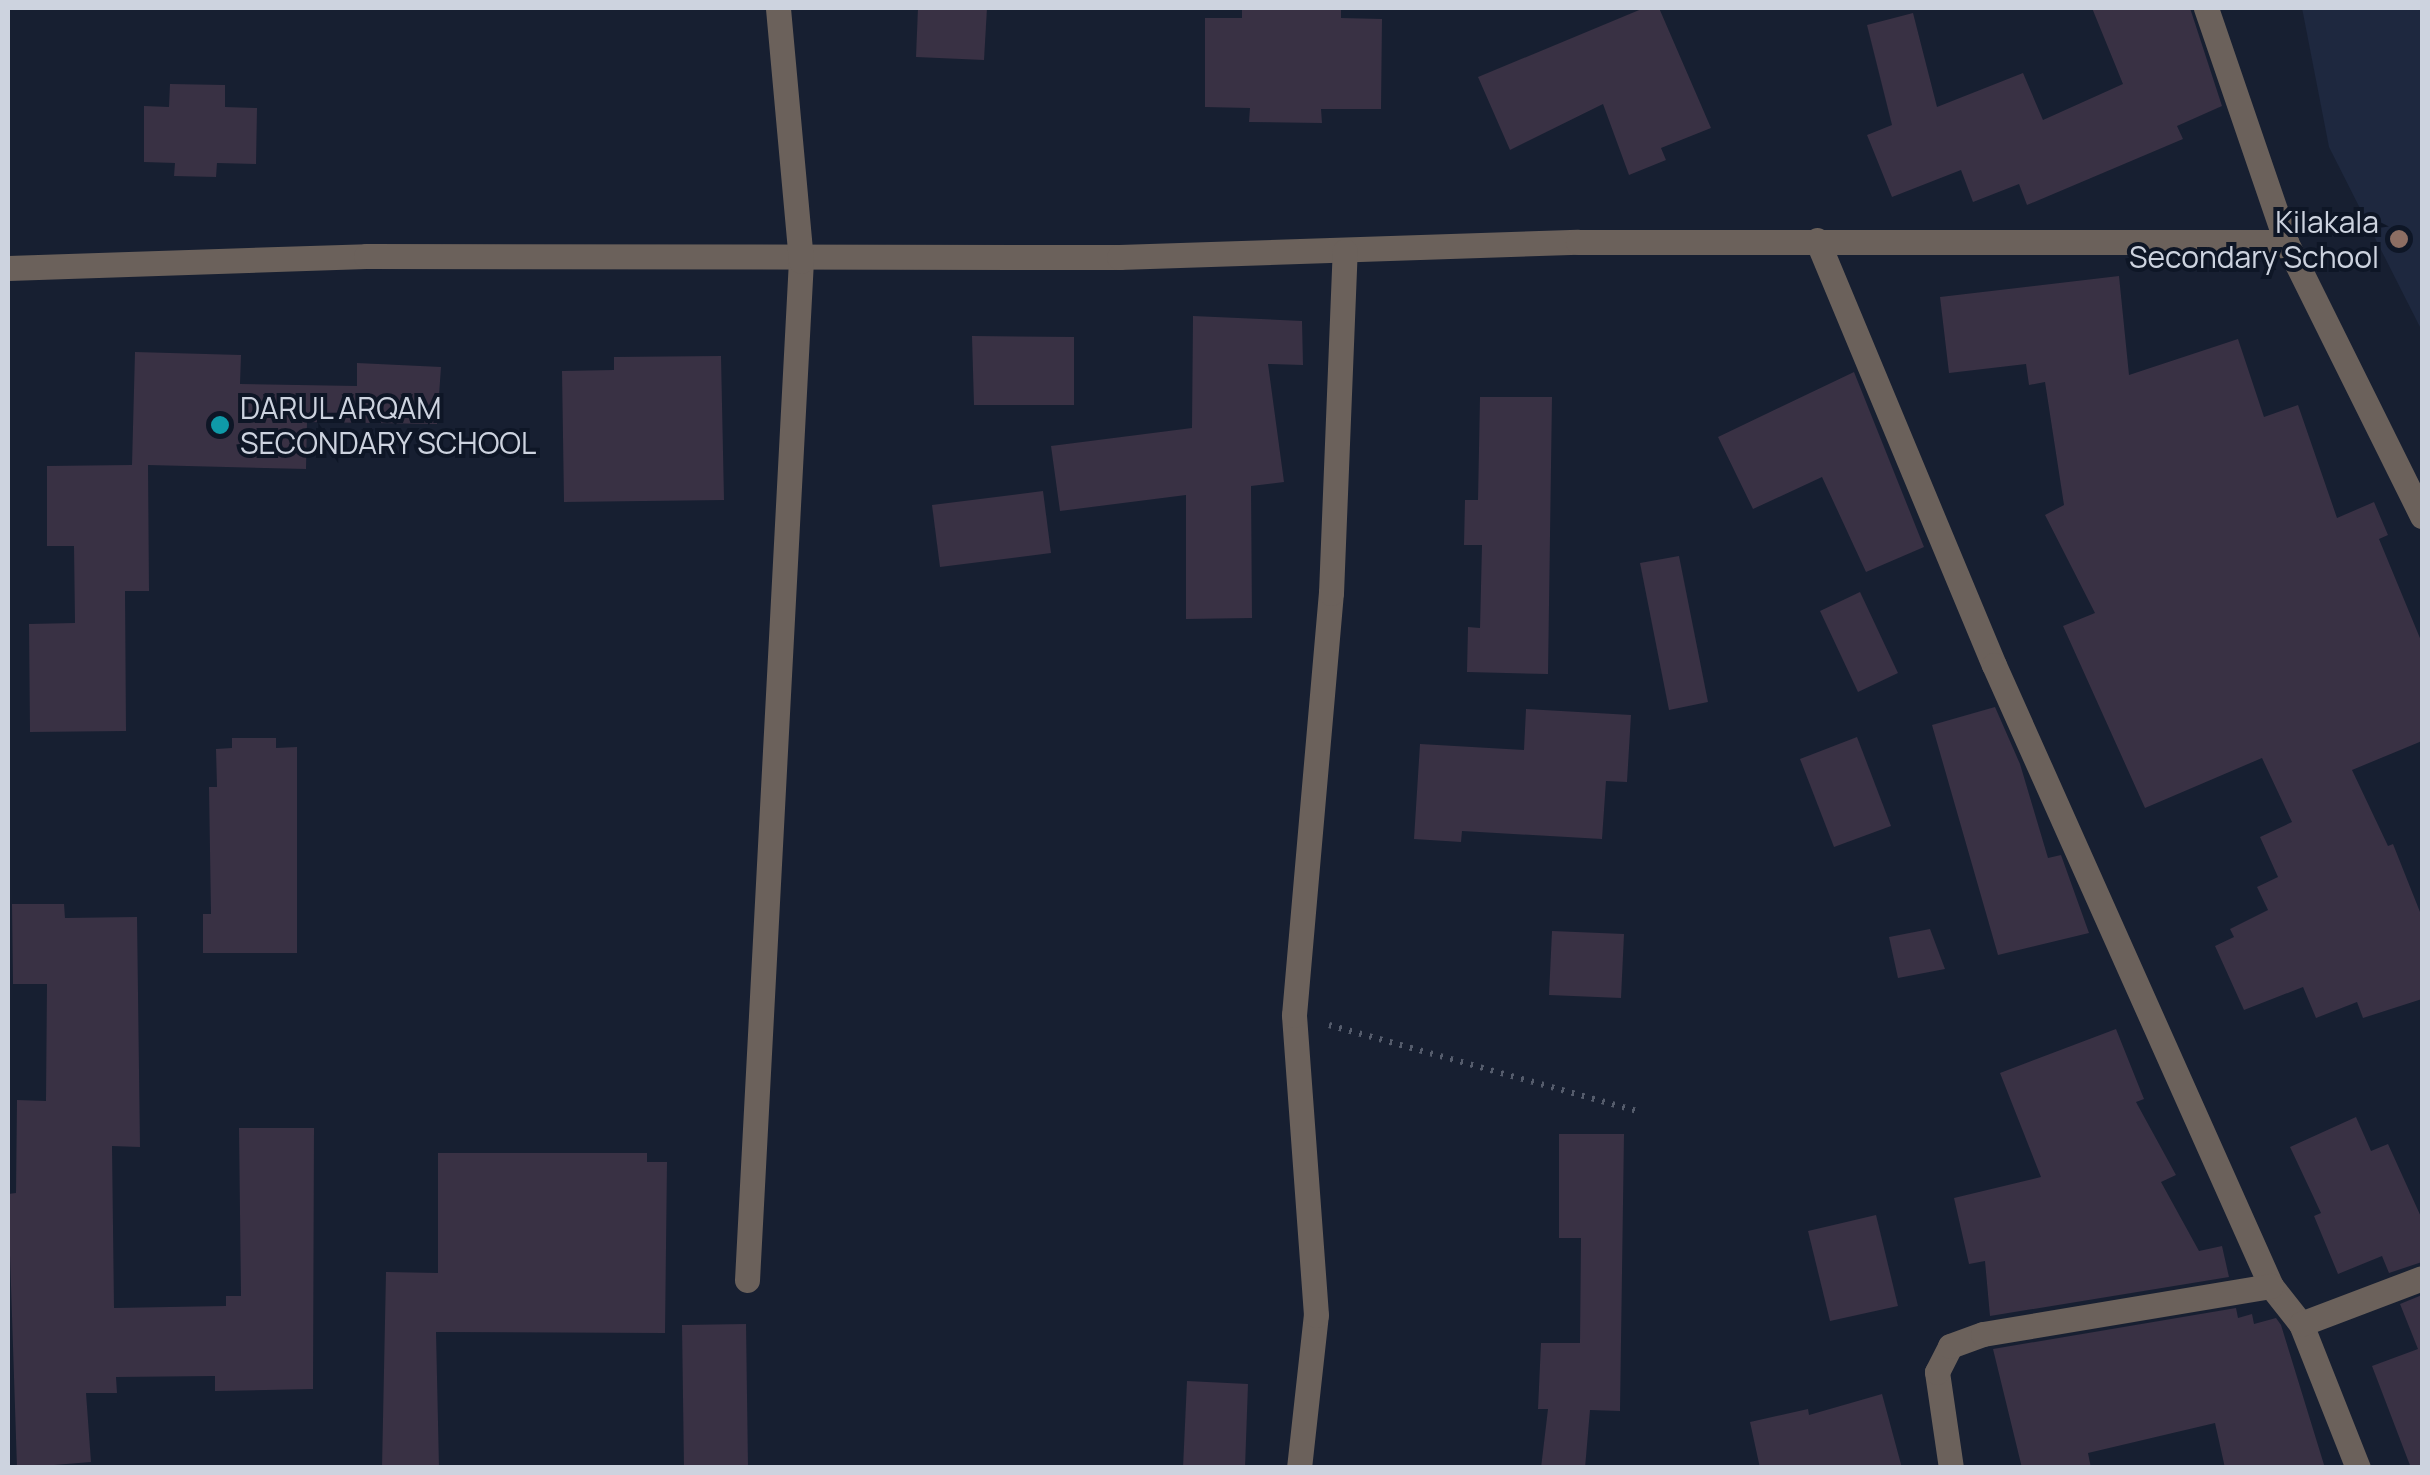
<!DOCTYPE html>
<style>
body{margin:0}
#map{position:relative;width:2430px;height:1475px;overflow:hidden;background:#171f31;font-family:Manrope,sans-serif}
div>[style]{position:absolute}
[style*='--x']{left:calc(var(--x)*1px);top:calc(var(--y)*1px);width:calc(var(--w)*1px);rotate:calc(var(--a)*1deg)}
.built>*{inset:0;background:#1e283f}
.building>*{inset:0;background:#393144}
.path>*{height:6px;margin-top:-3px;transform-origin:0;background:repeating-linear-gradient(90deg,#555c6c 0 2.5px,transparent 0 10.5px)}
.minor>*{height:25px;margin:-12.5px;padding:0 12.5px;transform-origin:12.5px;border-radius:12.5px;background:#6b615b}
.dots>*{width:28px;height:28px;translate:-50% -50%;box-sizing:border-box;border:5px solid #0e1626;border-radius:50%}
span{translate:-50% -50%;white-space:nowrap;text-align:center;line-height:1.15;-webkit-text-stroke:8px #0e1626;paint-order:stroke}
.poi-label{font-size:30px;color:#cdd3df}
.right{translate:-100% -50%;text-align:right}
.left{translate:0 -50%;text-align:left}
.frame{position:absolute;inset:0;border:10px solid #cdd3df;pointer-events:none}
</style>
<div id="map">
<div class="built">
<div style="clip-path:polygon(2302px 8px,2422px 8px,2422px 331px,2329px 147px)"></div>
</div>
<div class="building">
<div style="clip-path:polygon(918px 8px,987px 8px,984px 60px,916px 57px)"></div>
<div style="clip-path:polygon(1242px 8px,1341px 8px,1341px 18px,1382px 19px,1381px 109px,1321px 109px,1322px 123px,1249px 122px,1250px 108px,1205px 107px,1205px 18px,1242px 18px)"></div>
<div style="clip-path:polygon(1644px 8px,1659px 8px,1711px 128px,1661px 148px,1666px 160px,1629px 175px,1603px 104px,1510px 150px,1478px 77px)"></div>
<div style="clip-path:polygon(2092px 8px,2190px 8px,2222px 106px,2177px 126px,2183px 139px,2027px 205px,2019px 184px,1973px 202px,1961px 170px,1892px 197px,1867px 135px,1892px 125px,1867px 25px,1913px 13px,1937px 107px,2023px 73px,2043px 120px,2123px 84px)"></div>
<div style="clip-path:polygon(170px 84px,225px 85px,225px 107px,257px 108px,256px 164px,217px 163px,216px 177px,174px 176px,175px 163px,144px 162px,144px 106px,169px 107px)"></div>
<div style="clip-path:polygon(2119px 276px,2129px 375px,2238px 339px,2264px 417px,2298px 405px,2337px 518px,2374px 502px,2388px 535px,2379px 539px,2422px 643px,2422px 741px,2352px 770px,2388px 846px,2393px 844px,2422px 917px,2422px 999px,2363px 1018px,2357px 1002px,2316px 1018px,2303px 987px,2244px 1010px,2215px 946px,2234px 937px,2230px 929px,2268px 910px,2257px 887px,2278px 877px,2260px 837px,2292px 822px,2262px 758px,2145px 808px,2063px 626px,2095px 613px,2045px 515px,2064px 505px,2045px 382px,2029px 385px,2026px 364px,1949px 373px,1940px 297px)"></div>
<div style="clip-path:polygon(1193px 316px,1302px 321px,1303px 365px,1268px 364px,1284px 482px,1251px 486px,1252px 618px,1186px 619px,1186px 495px,1060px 511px,1051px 446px,1192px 428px)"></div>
<div style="clip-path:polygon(972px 336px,1074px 337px,1074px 405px,974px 405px)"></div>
<div style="clip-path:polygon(135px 352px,241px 355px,240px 384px,357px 386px,357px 363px,441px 367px,437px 424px,307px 422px,306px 469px,148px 465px,149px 591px,125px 591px,126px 731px,30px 732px,29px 624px,75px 623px,74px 546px,47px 546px,47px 466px,132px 465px)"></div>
<div style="clip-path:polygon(721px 356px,724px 500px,564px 502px,562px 371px,614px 370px,614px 357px)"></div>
<div style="clip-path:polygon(1854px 372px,1924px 547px,1866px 572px,1822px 477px,1753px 509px,1718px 437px)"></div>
<div style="clip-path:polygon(1480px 397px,1552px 397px,1548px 674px,1467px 672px,1468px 627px,1480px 628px,1482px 545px,1464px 545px,1465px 500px,1478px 500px)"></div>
<div style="clip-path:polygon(1043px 491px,1051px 553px,940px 567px,932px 505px)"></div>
<div style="clip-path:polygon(1679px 556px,1708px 702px,1669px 710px,1640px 563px)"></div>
<div style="clip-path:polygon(1860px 592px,1898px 673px,1858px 692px,1820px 611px)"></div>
<div style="clip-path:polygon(1995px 707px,2020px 764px,2048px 858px,2061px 855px,2089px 933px,1998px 955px,1932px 725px)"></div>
<div style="clip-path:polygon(1526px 709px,1631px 715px,1627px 782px,1606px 781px,1602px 839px,1462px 831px,1461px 842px,1414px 839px,1420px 744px,1524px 750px)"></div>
<div style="clip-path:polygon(1857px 737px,1891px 826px,1834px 847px,1800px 759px)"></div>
<div style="clip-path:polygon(232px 738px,276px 738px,276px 748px,297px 747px,297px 953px,203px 953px,203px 914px,211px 914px,209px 787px,217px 787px,216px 749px,232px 748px)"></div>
<div style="clip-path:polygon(12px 904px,64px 904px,65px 918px,137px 917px,140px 1147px,112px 1146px,114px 1308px,226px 1306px,226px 1296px,241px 1296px,239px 1128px,314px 1128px,313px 1389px,215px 1391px,215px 1376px,116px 1377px,117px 1393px,86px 1393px,91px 1462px,17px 1468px,8px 1194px,16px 1193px,17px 1100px,46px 1101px,47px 984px,13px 984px)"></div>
<div style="clip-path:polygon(1930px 929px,1945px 969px,1898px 978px,1889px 937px)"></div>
<div style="clip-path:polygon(1552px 931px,1624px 934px,1621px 998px,1549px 995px)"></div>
<div style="clip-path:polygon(2116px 1029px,2144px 1099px,2136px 1102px,2176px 1175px,2161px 1182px,2199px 1251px,2222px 1246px,2229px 1277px,1990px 1316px,1985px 1261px,1969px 1264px,1954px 1198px,2041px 1177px,2000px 1073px)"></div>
<div style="clip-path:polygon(2356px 1117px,2371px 1151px,2388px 1144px,2422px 1219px,2422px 1262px,2389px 1273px,2382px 1256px,2338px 1274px,2314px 1216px,2321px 1213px,2290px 1147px)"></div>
<div style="clip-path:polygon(1559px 1134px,1624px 1134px,1620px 1411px,1590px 1410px,1585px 1468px,1541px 1468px,1548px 1409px,1538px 1409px,1541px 1343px,1580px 1343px,1581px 1238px,1559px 1238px)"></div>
<div style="clip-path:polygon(438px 1153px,647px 1153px,647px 1162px,667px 1162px,665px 1333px,436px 1332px,439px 1468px,382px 1468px,386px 1272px,438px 1273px)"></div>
<div style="clip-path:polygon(1876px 1215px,1898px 1306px,1830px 1321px,1808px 1231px)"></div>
<div style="clip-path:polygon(2422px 1295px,2422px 1468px,2411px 1468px,2372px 1366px,2418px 1349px,2400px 1304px)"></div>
<div style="clip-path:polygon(2236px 1308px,2238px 1318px,2252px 1314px,2254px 1324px,2276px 1318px,2281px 1325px,2325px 1468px,2225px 1468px,2215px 1423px,2088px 1453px,2091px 1468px,2022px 1468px,1993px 1349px)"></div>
<div style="clip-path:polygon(746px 1324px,748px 1468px,684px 1468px,682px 1325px)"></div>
<div style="clip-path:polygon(1187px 1381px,1248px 1384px,1245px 1468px,1183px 1468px)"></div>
<div style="clip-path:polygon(1882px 1394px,1902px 1468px,1760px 1468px,1750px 1422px,1808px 1409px,1809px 1415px)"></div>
</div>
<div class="path">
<div style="--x:1329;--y:1025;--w:324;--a:15.6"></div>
</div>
<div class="minor">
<div style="--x:2206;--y:8;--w:247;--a:71.1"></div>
<div style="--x:2286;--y:242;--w:306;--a:63.6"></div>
<div style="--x:1817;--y:240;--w:460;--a:67.4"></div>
<div style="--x:1994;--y:665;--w:680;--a:65.96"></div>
<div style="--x:2271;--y:1286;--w:48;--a:51.7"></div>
<div style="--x:2301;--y:1324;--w:155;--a:68.4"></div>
<div style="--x:8;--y:268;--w:358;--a:-1.9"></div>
<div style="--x:366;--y:256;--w:753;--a:0.08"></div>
<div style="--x:1119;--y:257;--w:459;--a:-1.9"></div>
<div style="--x:1578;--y:242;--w:708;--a:0"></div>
<div style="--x:747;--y:1280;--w:1020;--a:-86.97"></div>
<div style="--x:801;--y:261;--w:254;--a:-95.2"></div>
<div style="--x:2301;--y:1324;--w:129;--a:-20.8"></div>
<div style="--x:1299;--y:1468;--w:154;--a:-83.7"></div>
<div style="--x:1316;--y:1315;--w:301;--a:-94.2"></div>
<div style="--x:1294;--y:1015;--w:424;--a:-85"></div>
<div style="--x:1331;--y:593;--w:342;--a:-87.7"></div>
<div style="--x:1951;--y:1468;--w:97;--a:-98.3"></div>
<div style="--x:1937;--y:1372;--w:29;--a:-63"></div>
<div style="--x:1950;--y:1346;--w:35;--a:-20"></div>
<div style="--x:1983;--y:1334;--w:292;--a:-9.5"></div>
</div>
<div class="dots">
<div style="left:2399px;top:239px;background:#8d6e63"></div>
<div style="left:220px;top:425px;background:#0f9aa8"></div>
</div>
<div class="poi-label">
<span class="right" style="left:2379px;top:239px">Kilakala<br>Secondary School</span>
<span class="left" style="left:240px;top:425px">DARUL ARQAM<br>SECONDARY SCHOOL</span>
</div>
<div class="frame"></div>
</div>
